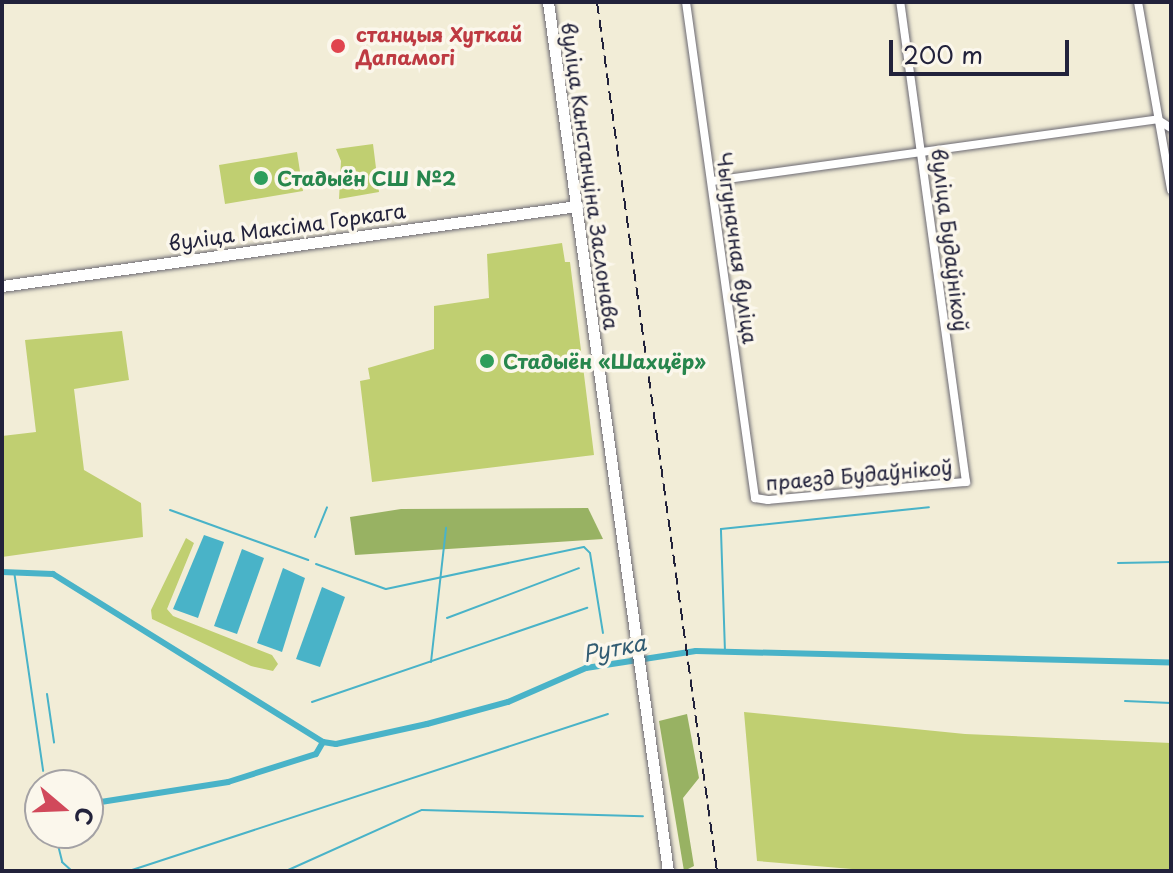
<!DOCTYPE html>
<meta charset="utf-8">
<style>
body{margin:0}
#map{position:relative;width:1173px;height:873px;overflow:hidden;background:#f2edd7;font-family:"Playpen Sans",sans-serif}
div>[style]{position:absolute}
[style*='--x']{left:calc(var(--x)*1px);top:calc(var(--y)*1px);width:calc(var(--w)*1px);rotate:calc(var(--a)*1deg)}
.green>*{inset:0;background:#c0cf71}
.forest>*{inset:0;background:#98b263}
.water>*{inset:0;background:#49b3c8}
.stream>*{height:2px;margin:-1px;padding:0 1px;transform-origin:1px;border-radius:1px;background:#49b3c8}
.canal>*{height:6px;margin:-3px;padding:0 3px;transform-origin:3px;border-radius:3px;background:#49b3c8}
.roads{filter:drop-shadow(0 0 2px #6b6972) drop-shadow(0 0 2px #6b6972)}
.minor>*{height:8px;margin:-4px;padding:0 4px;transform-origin:4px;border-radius:4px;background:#fff}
.major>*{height:11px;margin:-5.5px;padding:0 5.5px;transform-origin:5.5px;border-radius:5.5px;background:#fff}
.rail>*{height:2px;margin-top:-1px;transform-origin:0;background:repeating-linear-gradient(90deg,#22223b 0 12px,transparent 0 18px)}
.dots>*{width:22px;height:22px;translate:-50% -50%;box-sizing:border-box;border:4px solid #fbf7ec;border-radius:50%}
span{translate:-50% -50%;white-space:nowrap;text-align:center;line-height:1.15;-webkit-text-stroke:7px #fbf7ec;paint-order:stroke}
.health-label{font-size:20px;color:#be3a42;font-weight:700}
.left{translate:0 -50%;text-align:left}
.street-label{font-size:20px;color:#22223b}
.leisure-label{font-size:20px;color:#27864d;font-weight:700}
.water-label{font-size:22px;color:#325c73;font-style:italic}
.frame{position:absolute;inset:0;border:4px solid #22223b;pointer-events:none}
.north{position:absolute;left:24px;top:769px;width:80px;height:80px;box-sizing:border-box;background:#fbf7ec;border:2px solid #a4a2a5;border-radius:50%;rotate:109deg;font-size:22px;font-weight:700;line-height:32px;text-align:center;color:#22223b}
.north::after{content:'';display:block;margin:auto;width:28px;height:36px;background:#d1495b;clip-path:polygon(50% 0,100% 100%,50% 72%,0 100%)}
.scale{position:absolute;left:889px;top:40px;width:180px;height:36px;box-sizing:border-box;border:4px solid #22223b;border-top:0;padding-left:10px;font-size:24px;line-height:28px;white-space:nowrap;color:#22223b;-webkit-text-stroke:6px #fbf7ec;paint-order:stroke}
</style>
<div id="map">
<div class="green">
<div style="clip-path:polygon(373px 144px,379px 192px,339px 199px,341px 161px,336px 149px)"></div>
<div style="clip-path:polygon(297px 152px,303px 191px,225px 204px,219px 165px)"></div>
<div style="clip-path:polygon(562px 243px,565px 262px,570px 262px,594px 455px,372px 482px,360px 381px,370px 379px,368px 368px,434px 349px,434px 306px,489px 298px,487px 254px)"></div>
<div style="clip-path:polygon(122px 331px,129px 380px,74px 389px,84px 470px,141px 503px,143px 537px,2px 557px,2px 436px,36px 432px,25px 340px)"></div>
<div style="clip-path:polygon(186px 538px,194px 543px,167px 609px,173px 616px,272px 655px,278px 664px,273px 671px,251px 666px,152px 619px,151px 610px)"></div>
<div style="clip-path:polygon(744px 712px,965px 734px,1171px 743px,1171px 871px,876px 871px,757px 861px)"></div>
</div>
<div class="forest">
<div style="clip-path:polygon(588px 508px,603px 539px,355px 555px,350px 517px,401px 509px)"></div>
<div style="clip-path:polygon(687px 714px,699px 778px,683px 798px,694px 866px,684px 871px,659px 721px)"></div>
</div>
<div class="water">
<div style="clip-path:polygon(204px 535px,224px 542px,198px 618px,173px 609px)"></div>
<div style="clip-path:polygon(242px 549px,264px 558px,237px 634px,214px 626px)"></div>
<div style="clip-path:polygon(283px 568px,305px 578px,282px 652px,257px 643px)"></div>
<div style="clip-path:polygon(322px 587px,345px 597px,320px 667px,296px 659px)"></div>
</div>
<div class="stream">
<div style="--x:170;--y:510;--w:147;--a:19.9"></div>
<div style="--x:315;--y:537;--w:32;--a:-68"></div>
<div style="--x:1118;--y:563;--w:53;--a:-1.1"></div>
<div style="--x:316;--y:564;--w:74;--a:19.7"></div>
<div style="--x:386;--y:589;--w:202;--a:-12"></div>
<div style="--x:584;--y:547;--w:8;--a:45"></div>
<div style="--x:590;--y:553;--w:81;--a:80.8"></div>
<div style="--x:14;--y:571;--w:202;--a:81.7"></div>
<div style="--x:447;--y:618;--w:141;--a:-20.7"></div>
<div style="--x:725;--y:652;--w:123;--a:-91.9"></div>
<div style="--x:721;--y:529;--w:209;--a:-6"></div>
<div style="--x:431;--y:662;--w:135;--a:-83.6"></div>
<div style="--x:47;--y:694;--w:49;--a:81.7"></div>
<div style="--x:1125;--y:701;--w:46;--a:2.5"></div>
<div style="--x:312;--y:702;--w:291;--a:-18.9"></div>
<div style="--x:55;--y:833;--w:30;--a:76"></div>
<div style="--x:62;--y:862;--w:13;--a:42"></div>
<div style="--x:129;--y:871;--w:504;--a:-18.15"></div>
<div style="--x:286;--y:871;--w:149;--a:-24.2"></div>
<div style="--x:422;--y:810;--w:221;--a:1.6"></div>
</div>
<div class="canal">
<div style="--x:2;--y:572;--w:51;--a:2.2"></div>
<div style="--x:53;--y:574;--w:318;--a:31.9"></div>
<div style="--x:88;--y:804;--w:142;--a:-8.9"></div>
<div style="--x:228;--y:782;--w:92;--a:-17.7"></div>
<div style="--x:316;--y:754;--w:14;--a:-60"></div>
<div style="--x:323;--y:742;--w:13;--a:9"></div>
<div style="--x:336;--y:744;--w:93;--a:-12.4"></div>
<div style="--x:427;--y:724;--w:84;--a:-15.2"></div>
<div style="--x:508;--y:702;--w:85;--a:-23.6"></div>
<div style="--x:586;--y:668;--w:111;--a:-8.8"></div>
<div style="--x:696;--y:651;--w:475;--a:1.4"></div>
</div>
<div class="roads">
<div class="minor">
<div style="--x:686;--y:2;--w:501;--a:82.08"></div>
<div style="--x:755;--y:498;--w:13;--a:9"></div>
<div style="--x:768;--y:500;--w:199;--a:-5.2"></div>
<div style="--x:966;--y:482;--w:485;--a:-97.8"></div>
<div style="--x:1138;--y:2;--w:191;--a:80"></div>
<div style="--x:1158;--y:120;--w:15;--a:32"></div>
<div style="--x:713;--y:181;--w:448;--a:-7.9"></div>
</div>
<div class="major">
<div style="--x:548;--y:2;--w:877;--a:82.14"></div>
<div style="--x:2;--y:286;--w:581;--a:-7.92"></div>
</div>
</div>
<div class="rail">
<div style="--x:597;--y:2;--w:877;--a:82.14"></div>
</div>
<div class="dots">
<div style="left:338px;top:46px;background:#e0444e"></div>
<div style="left:261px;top:178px;background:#2e9e5b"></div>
<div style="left:487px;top:361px;background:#2e9e5b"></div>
</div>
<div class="health-label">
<span class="left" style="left:356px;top:46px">станцыя Хуткай<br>Дапамогі</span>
</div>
<div class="street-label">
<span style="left:590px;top:176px;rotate:82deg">вуліца Канстанціна Заслонава</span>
<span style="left:287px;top:227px;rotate:-8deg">вуліца Максіма Горкага</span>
<span style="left:950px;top:240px;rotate:83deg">вуліца Будаўнікоў</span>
<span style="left:737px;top:248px;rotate:82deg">Чыгуначная вуліца</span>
<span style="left:859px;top:475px;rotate:-5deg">праезд Будаўнікоў</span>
</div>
<div class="leisure-label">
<span class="left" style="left:277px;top:178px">Стадыён СШ №2</span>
<span class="left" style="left:503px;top:361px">Стадыён «Шахцёр»</span>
</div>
<div class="water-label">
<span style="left:614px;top:647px;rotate:-11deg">Рутка</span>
</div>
<div class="frame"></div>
<div class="north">С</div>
<div class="scale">200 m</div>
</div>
